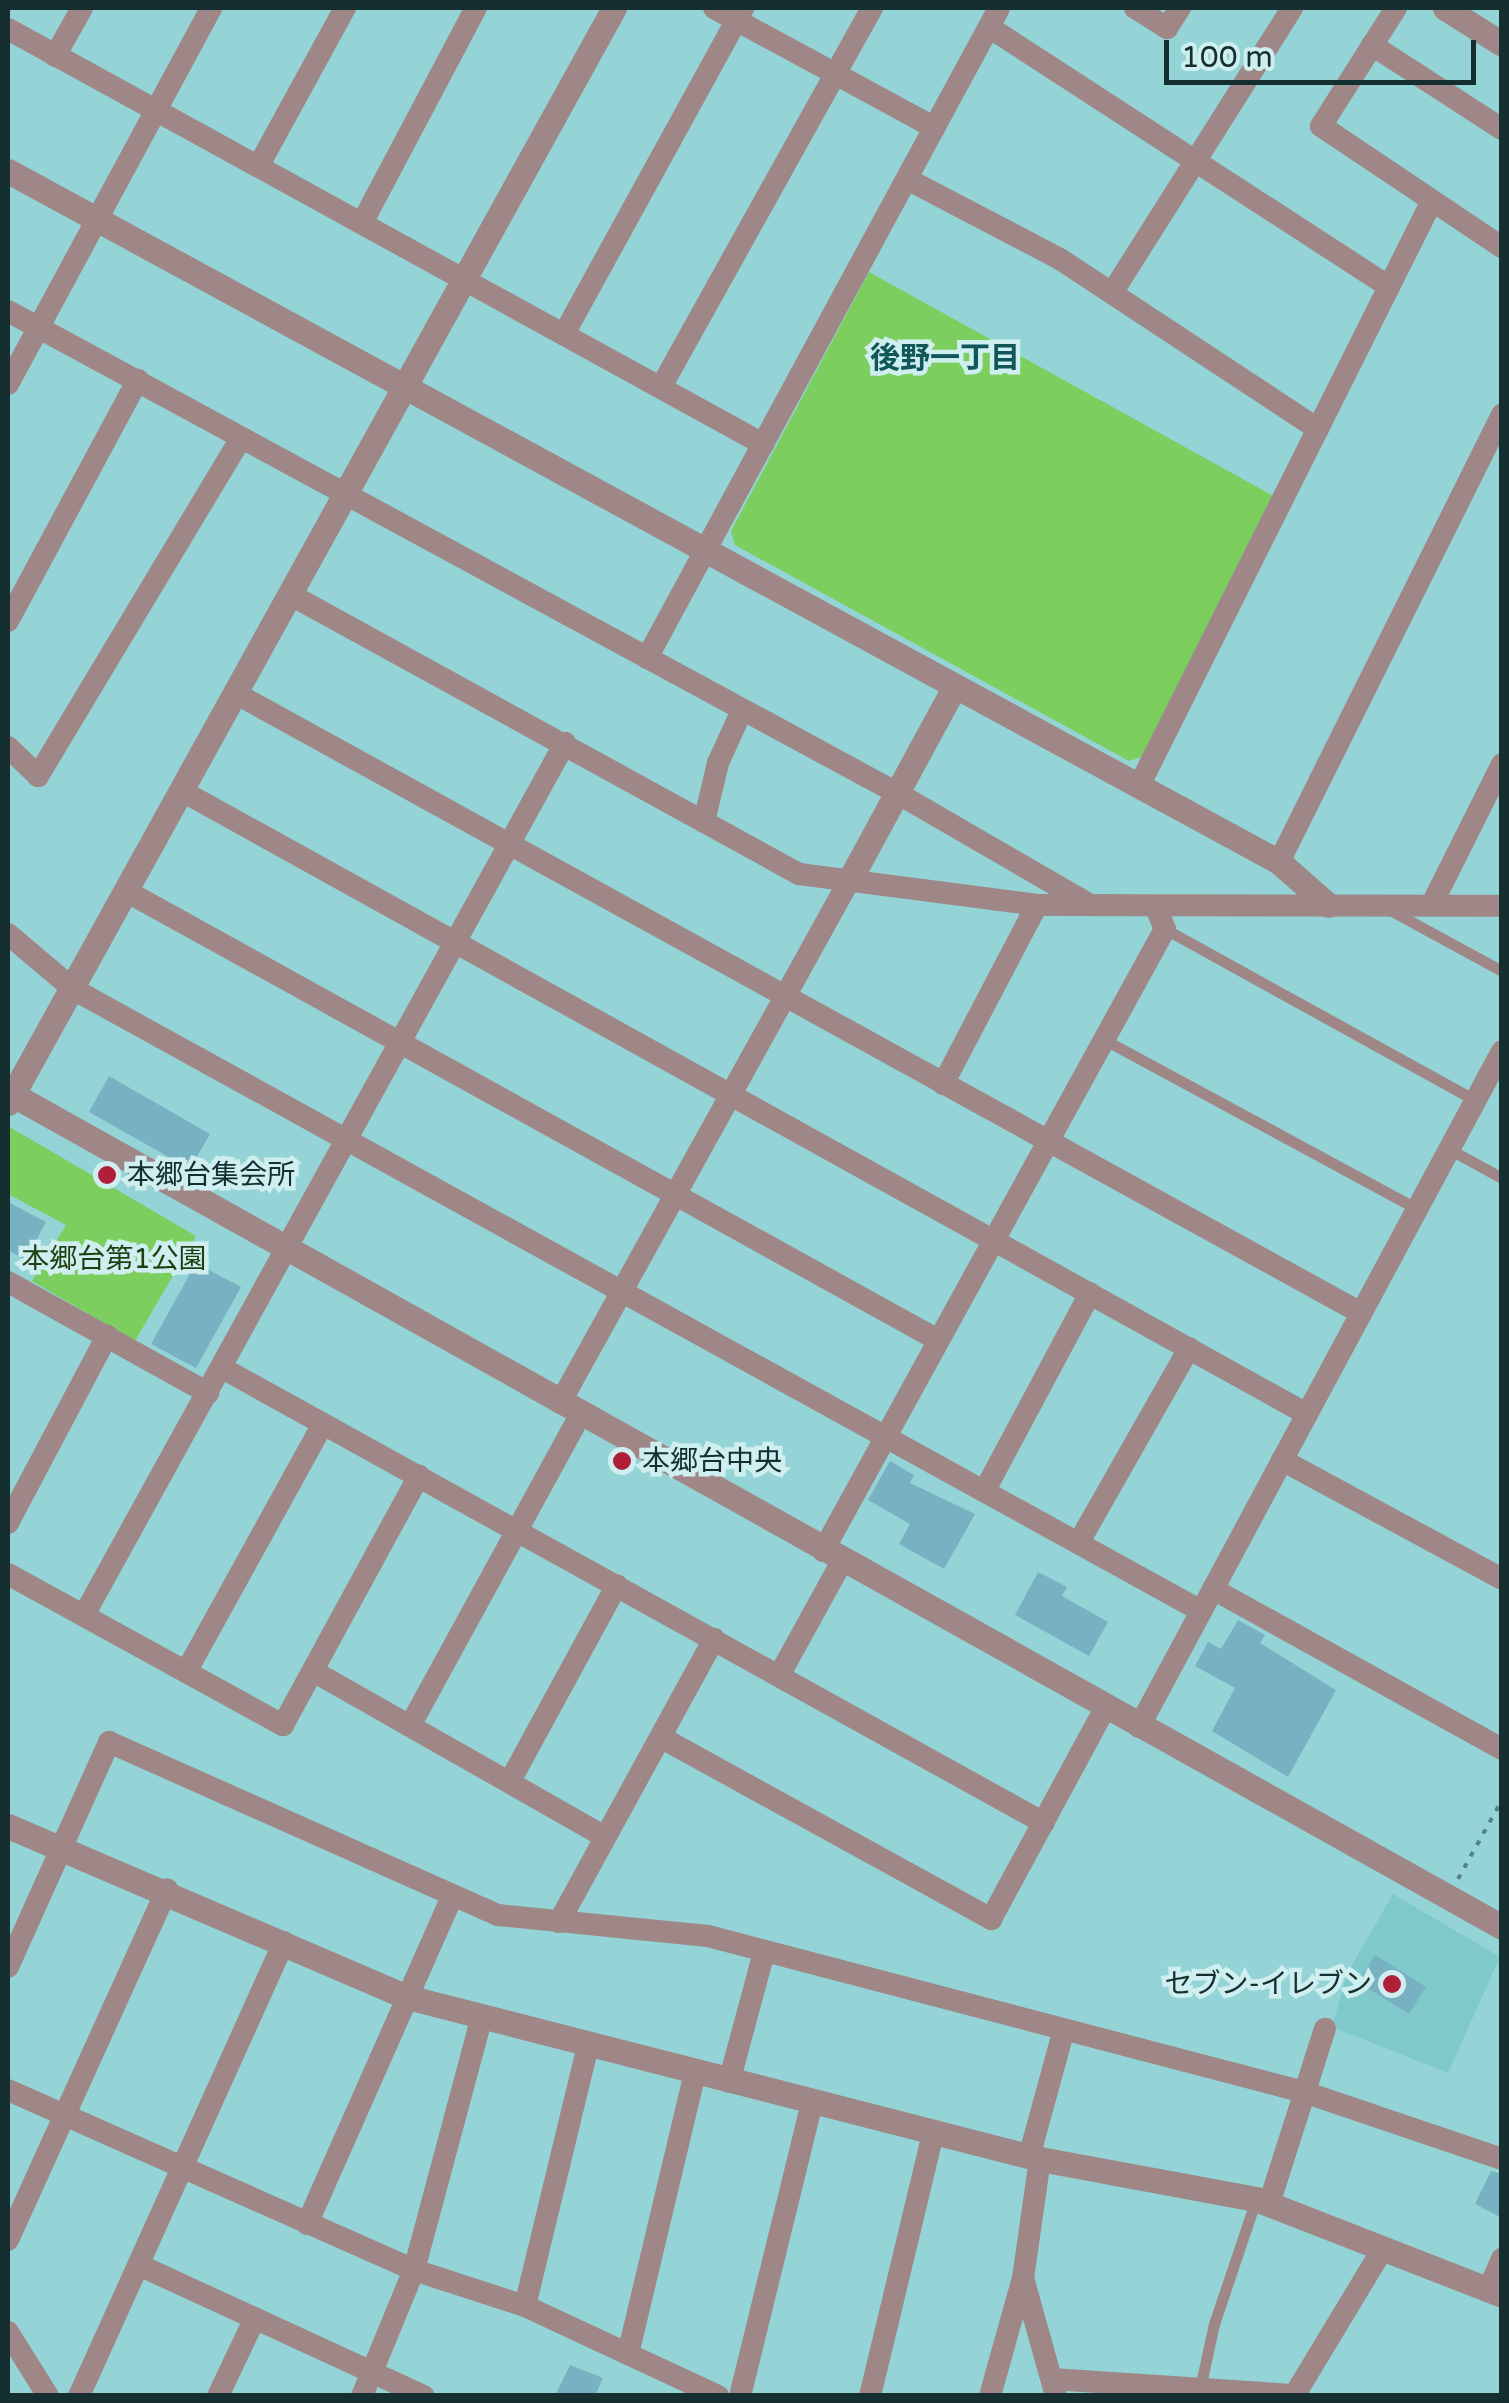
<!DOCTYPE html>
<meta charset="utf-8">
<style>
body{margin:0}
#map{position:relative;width:1509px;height:2403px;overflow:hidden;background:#94d4d6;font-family:"Varela Round","Noto Sans JP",sans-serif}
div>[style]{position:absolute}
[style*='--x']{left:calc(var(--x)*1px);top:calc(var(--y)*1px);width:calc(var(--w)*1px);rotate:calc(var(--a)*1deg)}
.built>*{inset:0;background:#7fc9cb}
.green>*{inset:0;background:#7cce5f}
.building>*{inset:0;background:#78b1c2}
.path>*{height:4px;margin-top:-2px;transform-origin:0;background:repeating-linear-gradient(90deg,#558384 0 5px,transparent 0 13px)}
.service>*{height:11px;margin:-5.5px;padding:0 5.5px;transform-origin:5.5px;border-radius:5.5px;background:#9f8787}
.minor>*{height:22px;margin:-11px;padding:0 11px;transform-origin:11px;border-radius:11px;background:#9f8787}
.tertiary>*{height:25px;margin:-12.5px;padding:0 12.5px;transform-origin:12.5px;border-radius:12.5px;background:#9f8787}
.dots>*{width:28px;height:28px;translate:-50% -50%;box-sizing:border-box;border:5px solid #cfeeef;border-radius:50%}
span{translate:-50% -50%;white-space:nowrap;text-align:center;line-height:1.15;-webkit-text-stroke:9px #cfeeef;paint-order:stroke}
.poi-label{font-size:28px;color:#152f30}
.left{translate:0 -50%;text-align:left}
.right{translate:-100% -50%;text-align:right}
.park-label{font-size:28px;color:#1e3e12}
.neighbourhood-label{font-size:30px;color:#115658;font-weight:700}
.frame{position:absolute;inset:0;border:10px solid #152f30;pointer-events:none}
.scale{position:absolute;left:1164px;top:40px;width:312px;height:45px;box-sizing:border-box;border:5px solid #152f30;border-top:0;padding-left:12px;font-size:30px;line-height:35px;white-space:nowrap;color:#152f30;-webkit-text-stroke:8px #cfeeef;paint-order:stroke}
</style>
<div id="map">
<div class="built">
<div style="clip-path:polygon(1393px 1894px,1500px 1957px,1448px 2073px,1332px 2027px,1347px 1974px)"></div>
</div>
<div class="green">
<div style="clip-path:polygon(869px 272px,1275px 497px,1144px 756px,1129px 761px,735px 545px,731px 531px)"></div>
<div style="clip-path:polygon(8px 1126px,196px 1236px,135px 1341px,32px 1281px,66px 1225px,8px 1194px)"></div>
</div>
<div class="building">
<div style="clip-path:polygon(109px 1076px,210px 1134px,190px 1169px,89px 1112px)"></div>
<div style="clip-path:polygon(8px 1202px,46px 1222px,26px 1260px,8px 1250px)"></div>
<div style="clip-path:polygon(196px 1263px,241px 1287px,196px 1368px,151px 1344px)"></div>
<div style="clip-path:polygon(890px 1461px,914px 1475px,910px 1483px,975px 1514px,944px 1569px,899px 1544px,910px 1524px,868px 1500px)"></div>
<div style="clip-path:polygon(1038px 1572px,1067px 1587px,1062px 1596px,1108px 1622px,1089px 1656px,1015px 1615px)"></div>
<div style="clip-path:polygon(1238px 1620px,1265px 1635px,1260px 1643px,1336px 1690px,1288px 1777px,1212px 1731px,1235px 1688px,1195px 1666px,1208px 1642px,1221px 1649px)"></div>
<div style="clip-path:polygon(1375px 1955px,1426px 1987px,1409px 2014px,1358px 1982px)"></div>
<div style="clip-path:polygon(1491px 2171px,1502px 2174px,1502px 2218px,1475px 2204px)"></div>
<div style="clip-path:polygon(570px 2365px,603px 2378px,595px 2396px,555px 2396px)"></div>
</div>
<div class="path">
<div style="--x:1458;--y:1879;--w:90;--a:-60.9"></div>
</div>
<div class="service">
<div style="--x:1390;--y:910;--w:128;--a:28.6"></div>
<div style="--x:1165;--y:929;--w:354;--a:28.9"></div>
<div style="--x:1103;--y:1039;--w:357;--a:28.4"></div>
<div style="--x:1449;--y:1149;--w:60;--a:28.7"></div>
<div style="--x:1200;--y:2388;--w:66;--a:-77.7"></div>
<div style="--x:1214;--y:2324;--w:132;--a:-71.4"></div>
</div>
<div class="minor">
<div style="--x:714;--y:8;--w:251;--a:28.5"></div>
<div style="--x:1135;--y:8;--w:38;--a:32"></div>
<div style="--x:1167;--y:28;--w:24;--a:-57"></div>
<div style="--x:1396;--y:8;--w:140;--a:122.4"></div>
<div style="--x:1321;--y:126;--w:218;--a:33.8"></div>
<div style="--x:989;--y:27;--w:477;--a:33"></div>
<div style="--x:8;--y:29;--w:862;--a:28.8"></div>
<div style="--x:1372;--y:45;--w:155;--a:32.9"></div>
<div style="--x:55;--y:56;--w:55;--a:-60.6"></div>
<div style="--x:259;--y:165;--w:179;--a:-61.3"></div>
<div style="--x:907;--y:179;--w:173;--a:27.6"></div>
<div style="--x:1060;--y:259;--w:309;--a:33.4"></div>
<div style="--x:362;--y:223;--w:243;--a:-62.1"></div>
<div style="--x:1112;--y:293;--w:337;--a:-57.7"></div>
<div style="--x:8;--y:311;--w:1011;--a:28.47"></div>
<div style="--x:897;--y:793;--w:223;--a:30.1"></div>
<div style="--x:564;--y:334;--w:372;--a:-61.2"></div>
<div style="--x:8;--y:384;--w:427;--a:-61.6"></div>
<div style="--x:661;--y:387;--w:434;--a:-60.9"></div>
<div style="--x:291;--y:595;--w:580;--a:28.78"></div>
<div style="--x:799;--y:874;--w:240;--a:7.4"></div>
<div style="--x:1037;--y:905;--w:465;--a:0.1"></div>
<div style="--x:8;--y:621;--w:274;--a:-61.7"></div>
<div style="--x:647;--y:658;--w:739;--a:-61.56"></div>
<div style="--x:235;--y:693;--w:1285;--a:28.84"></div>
<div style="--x:8;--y:747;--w:42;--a:44"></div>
<div style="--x:38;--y:776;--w:394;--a:-59"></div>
<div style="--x:1139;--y:786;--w:654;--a:-63.4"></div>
<div style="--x:182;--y:791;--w:1286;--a:28.98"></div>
<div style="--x:704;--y:822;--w:61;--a:-76.7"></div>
<div style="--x:718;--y:763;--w:58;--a:-65.6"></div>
<div style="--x:1279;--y:862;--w:500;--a:-63.5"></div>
<div style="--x:126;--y:891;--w:928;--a:28.94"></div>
<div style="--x:1433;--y:902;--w:154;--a:-63.4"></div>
<div style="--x:8;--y:934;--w:85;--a:40.2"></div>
<div style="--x:73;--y:989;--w:1288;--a:28.87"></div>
<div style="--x:943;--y:1084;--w:202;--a:-62.3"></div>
<div style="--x:8;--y:1282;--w:229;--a:29"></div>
<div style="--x:224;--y:1369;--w:937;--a:28.97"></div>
<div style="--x:560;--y:1403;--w:597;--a:-61.03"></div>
<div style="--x:1282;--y:1460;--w:250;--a:28.4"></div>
<div style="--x:985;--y:1490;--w:223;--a:-61.9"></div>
<div style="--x:8;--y:1523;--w:212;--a:-62.1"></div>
<div style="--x:1079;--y:1542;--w:223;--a:-60.4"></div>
<div style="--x:823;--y:1551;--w:710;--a:-61.2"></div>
<div style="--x:1165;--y:929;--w:25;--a:-113"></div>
<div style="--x:8;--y:1574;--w:314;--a:28.8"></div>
<div style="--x:283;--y:1725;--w:284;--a:-61.4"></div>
<div style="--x:1213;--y:1589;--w:330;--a:29"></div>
<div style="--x:84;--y:1615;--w:996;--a:-61.12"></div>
<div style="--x:313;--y:1671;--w:336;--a:29.6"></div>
<div style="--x:186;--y:1672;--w:283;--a:-61.1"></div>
<div style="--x:780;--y:1674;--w:129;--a:-61.2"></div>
<div style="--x:411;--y:1724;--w:352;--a:-61.3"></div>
<div style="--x:1139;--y:1727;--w:767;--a:-61.76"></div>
<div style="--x:662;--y:1738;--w:376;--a:28.8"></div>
<div style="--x:991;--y:1919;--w:240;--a:-61.6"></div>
<div style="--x:510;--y:1781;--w:223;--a:-61.4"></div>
<div style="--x:559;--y:1922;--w:323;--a:-61.3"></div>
<div style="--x:8;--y:1967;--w:247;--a:-65.8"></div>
<div style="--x:109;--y:1742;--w:426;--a:24"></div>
<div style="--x:498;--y:1915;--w:211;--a:5.7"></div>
<div style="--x:708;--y:1936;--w:616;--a:14.67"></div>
<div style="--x:1304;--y:2092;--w:209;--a:18.7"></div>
<div style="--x:729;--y:2082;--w:135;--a:-74.9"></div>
<div style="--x:8;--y:2090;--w:444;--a:23.9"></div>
<div style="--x:414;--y:2270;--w:117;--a:18"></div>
<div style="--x:525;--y:2306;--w:213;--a:25"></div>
<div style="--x:1029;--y:2157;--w:129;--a:-74.7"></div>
<div style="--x:1040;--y:2159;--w:120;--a:98.1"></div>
<div style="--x:1023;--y:2278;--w:123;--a:74.4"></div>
<div style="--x:1269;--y:2204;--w:184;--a:-72.3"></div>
<div style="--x:307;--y:2224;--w:358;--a:-66.1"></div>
<div style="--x:8;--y:2240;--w:385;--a:-65.6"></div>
<div style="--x:141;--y:2266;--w:311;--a:24.7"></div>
<div style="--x:1489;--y:2289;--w:33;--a:-67"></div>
<div style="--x:525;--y:2306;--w:268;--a:-76.4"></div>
<div style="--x:8;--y:2332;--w:75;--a:58"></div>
<div style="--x:628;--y:2354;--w:289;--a:-76.6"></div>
<div style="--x:1052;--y:2379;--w:244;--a:3.8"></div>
<div style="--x:79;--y:2396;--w:498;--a:-65.7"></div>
<div style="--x:218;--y:2396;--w:86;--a:-64.6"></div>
<div style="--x:362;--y:2396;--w:136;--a:-67.6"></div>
<div style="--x:414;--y:2270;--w:259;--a:-75"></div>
<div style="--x:740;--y:2396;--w:302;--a:-76.2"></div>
<div style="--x:870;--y:2396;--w:270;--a:-76.5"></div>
<div style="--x:990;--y:2396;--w:123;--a:-74.4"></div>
<div style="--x:1294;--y:2396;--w:170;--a:-58.9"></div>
</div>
<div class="tertiary">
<div style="--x:1445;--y:8;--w:67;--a:32.3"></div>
<div style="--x:8;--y:171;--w:1447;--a:28.53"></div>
<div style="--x:1279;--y:862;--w:65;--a:41.3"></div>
<div style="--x:849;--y:881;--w:220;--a:-61.5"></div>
<div style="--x:8;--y:1092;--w:1712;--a:29.2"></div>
<div style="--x:8;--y:1103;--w:1252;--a:-61.04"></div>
<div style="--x:8;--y:1826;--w:434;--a:23.2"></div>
<div style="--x:407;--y:1997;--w:653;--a:14.36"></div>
<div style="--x:1040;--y:2159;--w:220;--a:10.5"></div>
<div style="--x:1256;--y:2199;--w:264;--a:21.3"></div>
</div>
<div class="dots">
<div style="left:107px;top:1175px;background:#b11e39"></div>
<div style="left:622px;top:1461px;background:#b11e39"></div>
<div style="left:1392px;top:1984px;background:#b11e39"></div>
</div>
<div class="poi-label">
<span class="left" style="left:127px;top:1175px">本郷台集会所</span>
<span class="left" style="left:642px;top:1461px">本郷台中央</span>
<span class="right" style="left:1372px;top:1984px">セブン-イレブン</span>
</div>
<div class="park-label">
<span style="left:114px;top:1259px">本郷台第1公園</span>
</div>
<div class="neighbourhood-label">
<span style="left:945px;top:359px">後野一丁目</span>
</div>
<div class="frame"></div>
<div class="scale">100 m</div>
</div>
